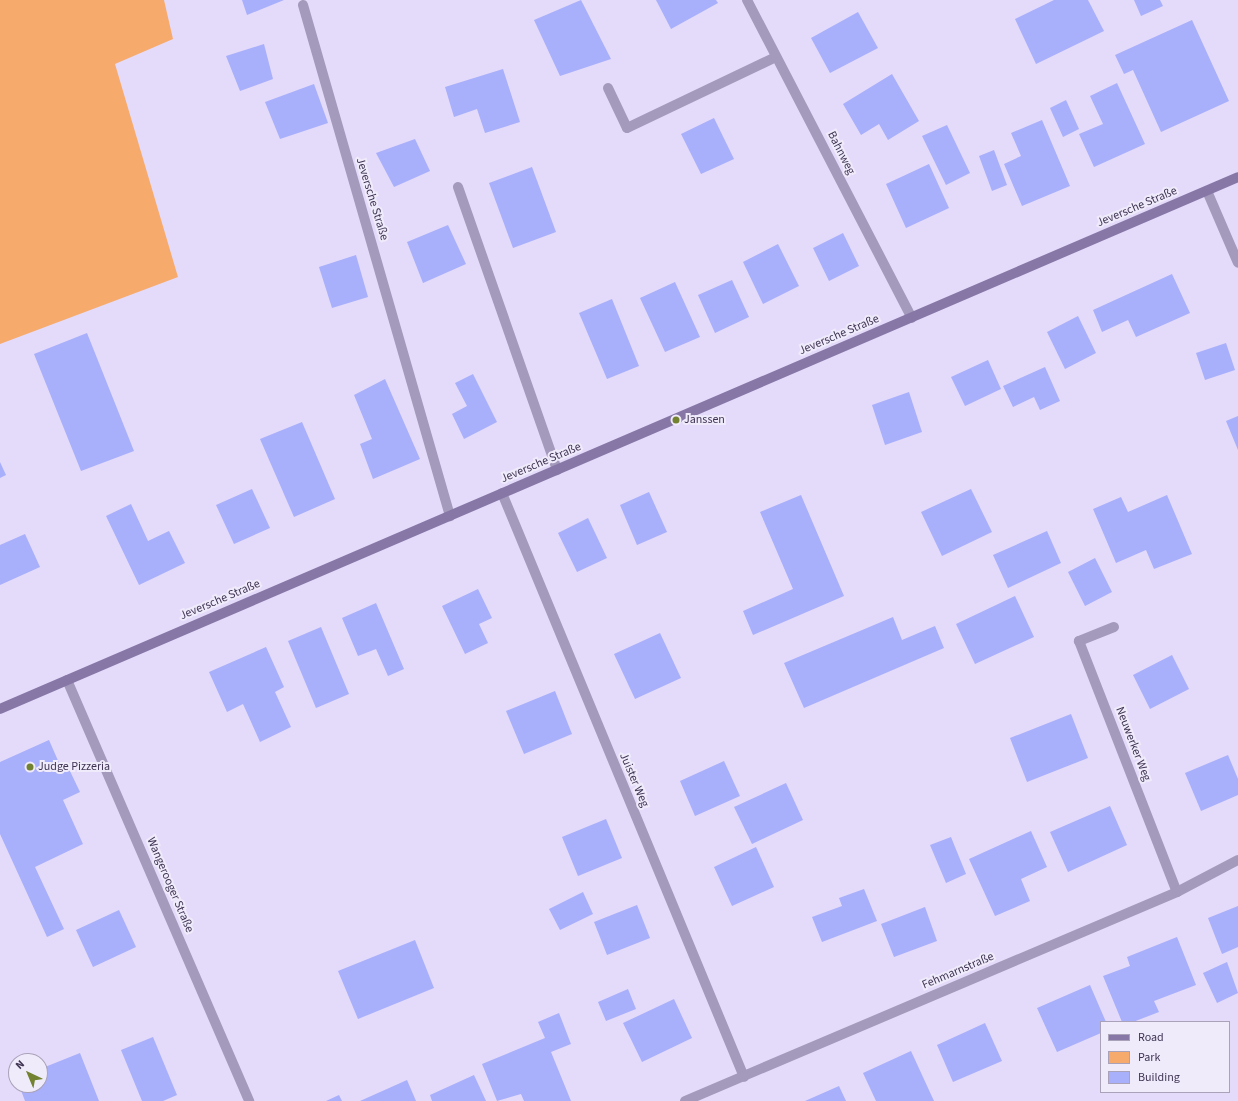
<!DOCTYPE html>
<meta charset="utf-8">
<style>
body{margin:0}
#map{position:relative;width:1238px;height:1101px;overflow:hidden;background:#e4dbfa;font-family:"Source Sans 3",sans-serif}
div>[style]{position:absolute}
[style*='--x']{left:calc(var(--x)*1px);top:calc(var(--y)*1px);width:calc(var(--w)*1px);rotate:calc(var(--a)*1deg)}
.green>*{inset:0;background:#f6ab6d}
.building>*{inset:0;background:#a8affb}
.lane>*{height:10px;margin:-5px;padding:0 5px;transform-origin:5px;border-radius:5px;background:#a49abb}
.street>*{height:10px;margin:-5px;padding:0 5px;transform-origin:5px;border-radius:5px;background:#a49abb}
.secondary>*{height:10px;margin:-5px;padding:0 5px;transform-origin:5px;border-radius:5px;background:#8777a7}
.dots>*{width:11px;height:11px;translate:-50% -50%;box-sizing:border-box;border:2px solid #f0ebfb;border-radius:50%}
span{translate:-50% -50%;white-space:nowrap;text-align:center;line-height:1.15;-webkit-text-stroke:4px #f0ebfb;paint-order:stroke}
.street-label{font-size:12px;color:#3f3553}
.poi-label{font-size:12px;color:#3f3553}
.left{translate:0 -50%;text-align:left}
.legend{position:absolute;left:1100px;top:1021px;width:130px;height:72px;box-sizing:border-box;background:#f0ebfb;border:1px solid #a9a2b8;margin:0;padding:5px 7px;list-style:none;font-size:12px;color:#3f3553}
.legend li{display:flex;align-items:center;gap:8px;height:20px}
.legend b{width:20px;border:1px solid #a9a2b8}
.north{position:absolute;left:8px;top:1053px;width:40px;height:40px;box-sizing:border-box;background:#f0ebfb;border:1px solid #a9a2b8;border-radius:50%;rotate:316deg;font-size:11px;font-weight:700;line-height:16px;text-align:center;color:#3f3553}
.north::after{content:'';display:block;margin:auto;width:14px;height:18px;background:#728231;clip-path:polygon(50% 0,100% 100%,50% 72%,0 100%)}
</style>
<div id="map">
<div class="green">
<div style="clip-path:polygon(0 0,164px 0,173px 39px,115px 64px,178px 277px,0 344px)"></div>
</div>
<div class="building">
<div style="clip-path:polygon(242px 0,284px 0,247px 15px)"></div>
<div style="clip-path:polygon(581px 0,611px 59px,560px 76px,534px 20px)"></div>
<div style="clip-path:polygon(656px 0,716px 0,718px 3px,671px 29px)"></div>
<div style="clip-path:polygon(1054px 0,1088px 0,1104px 31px,1036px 64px,1015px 19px)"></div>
<div style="clip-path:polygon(1134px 0,1160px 0,1163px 6px,1141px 16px)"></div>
<div style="clip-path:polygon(858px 12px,878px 48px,830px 73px,811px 38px)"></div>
<div style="clip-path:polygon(1192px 20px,1229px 101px,1161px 132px,1133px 70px,1124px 74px,1115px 55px)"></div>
<div style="clip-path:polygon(264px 44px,273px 79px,240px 91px,226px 56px)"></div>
<div style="clip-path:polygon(503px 69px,520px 122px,485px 133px,477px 109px,454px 117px,445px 87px)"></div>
<div style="clip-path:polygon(892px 74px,919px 121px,888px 140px,879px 124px,861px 135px,843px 104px)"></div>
<div style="clip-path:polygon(1117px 83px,1145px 144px,1094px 167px,1079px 134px,1103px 124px,1090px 96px)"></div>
<div style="clip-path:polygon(314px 84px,328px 123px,280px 139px,265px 102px)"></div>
<div style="clip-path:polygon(1066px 100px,1079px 129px,1063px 137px,1050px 108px)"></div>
<div style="clip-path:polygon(714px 118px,734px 159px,701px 174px,681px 134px)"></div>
<div style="clip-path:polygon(1042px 120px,1070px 186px,1022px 206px,1004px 164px,1021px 156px,1011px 133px)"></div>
<div style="clip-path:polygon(947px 125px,970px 173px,946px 185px,922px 136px)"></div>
<div style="clip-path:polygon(415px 139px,430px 171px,394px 187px,376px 153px)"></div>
<div style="clip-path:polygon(994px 150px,1007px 185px,992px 191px,979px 156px)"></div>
<div style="clip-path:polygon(929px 164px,949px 208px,906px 228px,886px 184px)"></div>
<div style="clip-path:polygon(532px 167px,556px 232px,513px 248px,489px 183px)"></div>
<div style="clip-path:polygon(448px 225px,466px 264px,423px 283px,407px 242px)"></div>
<div style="clip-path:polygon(843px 233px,859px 266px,829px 281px,813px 248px)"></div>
<div style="clip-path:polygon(778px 244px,799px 286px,763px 304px,743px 262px)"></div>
<div style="clip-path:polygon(356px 255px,368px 297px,332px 308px,319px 267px)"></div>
<div style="clip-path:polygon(1172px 274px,1190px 313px,1136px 337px,1128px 320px,1102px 332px,1093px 310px)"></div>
<div style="clip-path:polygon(732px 280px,749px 317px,715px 333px,698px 295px)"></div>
<div style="clip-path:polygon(675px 282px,700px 337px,665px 352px,640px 298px)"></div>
<div style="clip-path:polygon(612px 299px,639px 366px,607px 379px,579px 313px)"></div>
<div style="clip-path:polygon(1078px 316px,1096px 353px,1065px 369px,1047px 332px)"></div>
<div style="clip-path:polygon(87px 333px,134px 451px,81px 471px,34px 354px)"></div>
<div style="clip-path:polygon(1226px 343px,1235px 370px,1205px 380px,1196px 353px)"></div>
<div style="clip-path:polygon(988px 360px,1001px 389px,965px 406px,951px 377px)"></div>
<div style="clip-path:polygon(1045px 367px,1060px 401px,1040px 410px,1034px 397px,1013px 407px,1003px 386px)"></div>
<div style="clip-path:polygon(473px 374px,497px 422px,464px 439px,452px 414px,467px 406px,455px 383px)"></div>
<div style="clip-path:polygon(385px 379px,420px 459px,373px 479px,360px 444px,372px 439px,354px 395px)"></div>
<div style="clip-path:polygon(909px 392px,922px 432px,885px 445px,872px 405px)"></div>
<div style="clip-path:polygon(1238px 416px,1238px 450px,1226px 421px)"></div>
<div style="clip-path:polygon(302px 422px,335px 499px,294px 517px,260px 439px)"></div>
<div style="clip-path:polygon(0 462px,6px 475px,0 478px)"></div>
<div style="clip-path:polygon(252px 489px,270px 528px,234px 544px,216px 505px)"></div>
<div style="clip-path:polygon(971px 489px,992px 532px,942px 556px,921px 512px)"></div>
<div style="clip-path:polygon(649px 492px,667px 532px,637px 545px,620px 505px)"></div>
<div style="clip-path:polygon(801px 495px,844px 596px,753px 635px,743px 611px,793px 589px,760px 512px)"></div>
<div style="clip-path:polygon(1167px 495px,1192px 554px,1154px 569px,1146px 550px,1116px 563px,1093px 509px,1121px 497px,1128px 512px)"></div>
<div style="clip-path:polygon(131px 504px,148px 541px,169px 531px,185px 563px,139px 585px,106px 516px)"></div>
<div style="clip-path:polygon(588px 518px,607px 558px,577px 572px,558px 533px)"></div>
<div style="clip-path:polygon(1047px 531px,1061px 563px,1008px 588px,993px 555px)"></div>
<div style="clip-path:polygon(25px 534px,40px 567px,0 585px,0 545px)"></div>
<div style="clip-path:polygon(1095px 558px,1112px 592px,1085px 606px,1068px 572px)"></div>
<div style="clip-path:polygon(478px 589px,492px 618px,479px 624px,488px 643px,465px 654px,442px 606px)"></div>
<div style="clip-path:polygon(1015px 596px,1034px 637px,975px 664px,956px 624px)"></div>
<div style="clip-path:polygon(376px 603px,404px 669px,388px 676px,376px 649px,358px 656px,342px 618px)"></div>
<div style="clip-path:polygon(893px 617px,902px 640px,935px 626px,944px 648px,804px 708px,784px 663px)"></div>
<div style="clip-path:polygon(321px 627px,349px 694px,316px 708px,288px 641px)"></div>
<div style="clip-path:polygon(660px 633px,681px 678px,635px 699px,614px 654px)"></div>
<div style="clip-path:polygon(266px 647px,284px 687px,275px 692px,291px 727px,260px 742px,243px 704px,227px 712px,209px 672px)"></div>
<div style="clip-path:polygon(1172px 655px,1189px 689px,1150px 709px,1133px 675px)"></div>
<div style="clip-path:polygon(555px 691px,572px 734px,524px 754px,506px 711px)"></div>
<div style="clip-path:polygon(1071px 714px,1088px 758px,1027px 782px,1010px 738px)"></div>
<div style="clip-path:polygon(49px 740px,63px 772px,69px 769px,80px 792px,63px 800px,83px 844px,35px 867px,64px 929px,47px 937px,0 834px,0 762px)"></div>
<div style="clip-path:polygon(1228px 755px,1238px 779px,1238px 795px,1201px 811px,1185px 773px)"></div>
<div style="clip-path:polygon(724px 761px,740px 796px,695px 816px,680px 781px)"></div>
<div style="clip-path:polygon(786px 783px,803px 820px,752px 844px,734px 807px)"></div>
<div style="clip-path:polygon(1110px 806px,1127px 845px,1068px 872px,1050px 832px)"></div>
<div style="clip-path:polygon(606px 819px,622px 858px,578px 876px,562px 837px)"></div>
<div style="clip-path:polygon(1031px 831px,1047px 867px,1021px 879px,1030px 901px,995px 916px,969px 859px)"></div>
<div style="clip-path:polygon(951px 837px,966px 874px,946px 883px,930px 845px)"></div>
<div style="clip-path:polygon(756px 847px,774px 887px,732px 906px,714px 867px)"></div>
<div style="clip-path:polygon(864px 889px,877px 921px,822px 942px,812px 917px,842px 906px,839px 898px)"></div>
<div style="clip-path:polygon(583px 892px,593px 914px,560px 930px,549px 909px)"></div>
<div style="clip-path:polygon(637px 905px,650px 938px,607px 955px,594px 922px)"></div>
<div style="clip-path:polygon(1238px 906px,1238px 947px,1222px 954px,1208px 918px)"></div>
<div style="clip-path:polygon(925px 907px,937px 941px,894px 957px,881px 924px)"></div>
<div style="clip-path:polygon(119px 910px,136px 947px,93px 967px,76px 930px)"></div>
<div style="clip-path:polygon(1177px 937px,1196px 985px,1154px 1001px,1159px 1012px,1133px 1022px,1122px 1022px,1103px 976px,1130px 966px,1127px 957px)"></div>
<div style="clip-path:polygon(415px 940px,434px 988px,358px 1019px,338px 971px)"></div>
<div style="clip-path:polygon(1227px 962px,1238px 993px,1217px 1003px,1203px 973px)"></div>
<div style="clip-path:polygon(1090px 985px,1106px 1022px,1101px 1022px,1101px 1033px,1057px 1052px,1037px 1008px)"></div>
<div style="clip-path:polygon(628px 989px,636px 1009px,606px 1021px,598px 1002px)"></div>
<div style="clip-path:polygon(674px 999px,692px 1038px,642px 1062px,623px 1023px)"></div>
<div style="clip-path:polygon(559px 1013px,571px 1044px,551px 1052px,571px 1101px,524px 1101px,521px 1094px,497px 1101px,482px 1064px,545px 1038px,538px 1022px)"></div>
<div style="clip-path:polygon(985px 1023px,1002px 1061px,953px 1082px,937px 1045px)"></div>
<div style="clip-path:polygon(153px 1037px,177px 1095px,163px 1101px,142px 1101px,121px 1050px)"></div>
<div style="clip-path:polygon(911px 1051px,934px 1101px,876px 1101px,863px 1073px)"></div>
<div style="clip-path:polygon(80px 1053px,99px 1101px,25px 1101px,19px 1085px,40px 1085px,40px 1069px)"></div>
<div style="clip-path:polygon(474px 1075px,486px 1101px,432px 1101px,430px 1095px)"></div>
<div style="clip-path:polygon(407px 1080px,416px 1101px,360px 1101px)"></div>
<div style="clip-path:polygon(839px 1086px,846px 1101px,805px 1101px)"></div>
<div style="clip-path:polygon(339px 1095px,342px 1101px,326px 1101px)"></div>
</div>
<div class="lane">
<div style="--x:303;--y:5;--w:532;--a:73.95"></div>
<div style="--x:608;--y:88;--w:44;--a:64.6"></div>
<div style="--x:627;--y:128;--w:165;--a:-25.5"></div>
<div style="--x:458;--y:187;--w:300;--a:70.7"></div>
</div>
<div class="street">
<div style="--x:747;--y:0;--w:358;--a:62.6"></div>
<div style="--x:1207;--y:191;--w:78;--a:66.7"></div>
<div style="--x:502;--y:493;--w:632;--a:67.49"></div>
<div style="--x:1114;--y:627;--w:38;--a:158"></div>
<div style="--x:1079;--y:641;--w:269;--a:68.7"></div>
<div style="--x:67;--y:680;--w:459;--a:66.6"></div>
<div style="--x:685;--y:1101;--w:535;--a:-23.02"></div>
<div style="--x:1177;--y:892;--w:69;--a:-27.7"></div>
</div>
<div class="secondary">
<div style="--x:0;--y:709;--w:1347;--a:-23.25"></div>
</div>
<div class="dots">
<div style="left:676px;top:420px;background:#728231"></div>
<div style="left:30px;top:767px;background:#728231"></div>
</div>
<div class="street-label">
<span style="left:841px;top:153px;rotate:63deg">Bahnweg</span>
<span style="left:372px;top:199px;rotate:73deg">Jeversche Straße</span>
<span style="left:1137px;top:207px;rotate:-23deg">Jeversche Straße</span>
<span style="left:839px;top:335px;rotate:-23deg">Jeversche Straße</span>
<span style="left:541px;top:463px;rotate:-23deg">Jeversche Straße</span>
<span style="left:220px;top:600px;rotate:-23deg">Jeversche Straße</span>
<span style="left:1133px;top:744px;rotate:69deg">Neuwerker Weg</span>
<span style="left:634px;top:780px;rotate:67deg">Juister Weg</span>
<span style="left:170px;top:885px;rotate:67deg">Wangerooger Straße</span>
<span style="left:958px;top:971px;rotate:-23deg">Fehmarnstraße</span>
</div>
<div class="poi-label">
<span class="left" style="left:684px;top:420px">Janssen</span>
<span class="left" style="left:38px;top:767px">Judge Pizzeria</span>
</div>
<ul class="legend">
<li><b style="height:5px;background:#8777a7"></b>Road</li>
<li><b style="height:11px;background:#f6ab6d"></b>Park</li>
<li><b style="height:11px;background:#a8affb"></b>Building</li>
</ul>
<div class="north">N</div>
</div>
